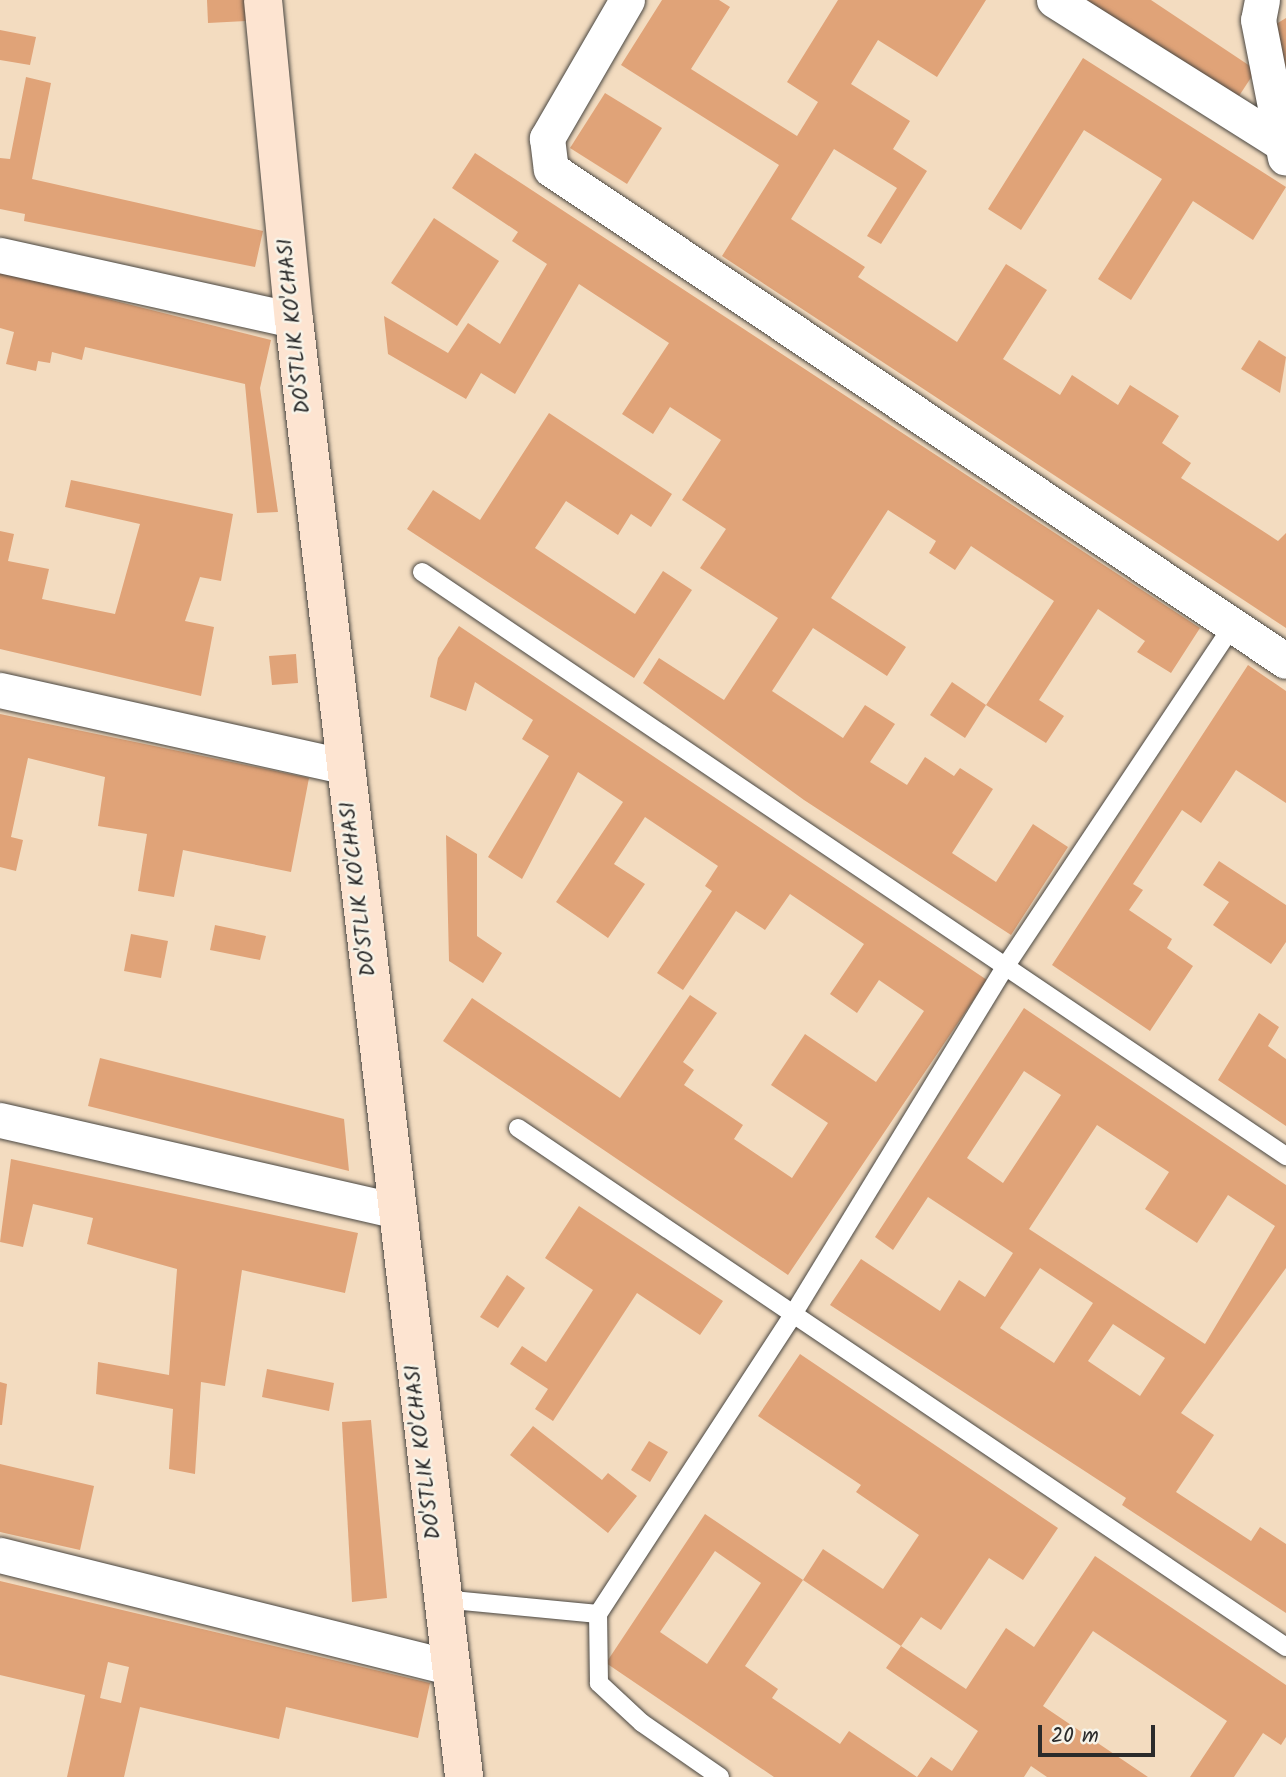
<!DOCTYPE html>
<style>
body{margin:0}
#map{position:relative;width:1286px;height:1777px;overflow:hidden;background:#f3dcc0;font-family:Kalam,sans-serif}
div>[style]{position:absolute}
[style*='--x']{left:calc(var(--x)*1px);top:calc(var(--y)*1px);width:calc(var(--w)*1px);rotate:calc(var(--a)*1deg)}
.building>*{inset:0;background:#e0a378}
.roads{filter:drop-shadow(0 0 2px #494641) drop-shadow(0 0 2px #494641)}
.lane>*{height:18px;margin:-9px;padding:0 9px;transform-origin:9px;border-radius:9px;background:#fff}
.street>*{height:35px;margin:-17.5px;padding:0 17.5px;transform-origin:17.5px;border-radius:17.5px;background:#fff}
.secondary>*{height:38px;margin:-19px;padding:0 19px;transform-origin:19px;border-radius:19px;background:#fde4d1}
span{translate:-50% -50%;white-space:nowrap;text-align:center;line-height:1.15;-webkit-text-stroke:5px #f7f3e8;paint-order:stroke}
.street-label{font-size:21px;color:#2b2b2b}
.scale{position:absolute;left:1038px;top:1725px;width:117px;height:32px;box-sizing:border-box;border:4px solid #2b2b2b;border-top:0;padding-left:9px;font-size:21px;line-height:24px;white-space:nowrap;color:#2b2b2b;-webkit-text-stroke:5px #f7f3e8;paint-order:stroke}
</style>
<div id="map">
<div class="building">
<div style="clip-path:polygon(207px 0,245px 0,246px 21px,208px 23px)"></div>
<div style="clip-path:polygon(662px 0,719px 0,730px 7px,691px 69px,797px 136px,818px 102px,787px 82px,838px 0,986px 0,937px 77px,878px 40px,851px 84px,910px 121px,893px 149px,927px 171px,881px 244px,867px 236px,897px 188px,834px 149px,791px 219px,865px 267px,858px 277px,957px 342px,1006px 264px,1047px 290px,1003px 359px,1060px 395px,1072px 375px,1118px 405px,1130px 385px,1179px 416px,1162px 443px,1191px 463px,1181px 478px,1278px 541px,1286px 533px,1286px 628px,722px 256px,779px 165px,621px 65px)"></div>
<div style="clip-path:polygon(1086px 0,1151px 0,1256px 70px,1237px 99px)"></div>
<div style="clip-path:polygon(1286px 18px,1286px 99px,1268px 29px)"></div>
<div style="clip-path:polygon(0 30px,36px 37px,30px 65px,0 60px)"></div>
<div style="clip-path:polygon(1083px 58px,1286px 187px,1253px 240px,1193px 201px,1131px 300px,1098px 279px,1162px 179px,1084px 130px,1021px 230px,988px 209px)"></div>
<div style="clip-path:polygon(26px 77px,51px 83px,32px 179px,263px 231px,255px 267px,24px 221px,25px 214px,0 209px,0 158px,10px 159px)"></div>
<div style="clip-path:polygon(605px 93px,662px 128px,627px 184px,570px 148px)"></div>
<div style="clip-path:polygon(475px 153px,1200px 628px,1171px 673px,1137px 652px,1145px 641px,1098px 609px,1039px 700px,1064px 716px,1046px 743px,986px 705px,1054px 601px,971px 546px,955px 570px,929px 553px,936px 541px,888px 510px,831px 598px,906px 647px,887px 676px,813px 628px,772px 691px,843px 738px,865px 705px,895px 724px,870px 762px,907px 785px,925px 757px,954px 776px,960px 768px,993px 789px,952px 853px,996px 882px,1033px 824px,1068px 847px,1011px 935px,804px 800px,643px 683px,659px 658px,724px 700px,778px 618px,700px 568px,726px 529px,682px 500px,721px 440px,670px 407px,653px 434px,622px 414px,669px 343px,579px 284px,515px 394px,481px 373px,466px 399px,388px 354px,384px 316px,448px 353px,468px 323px,500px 344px,547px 264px,512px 241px,518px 232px,452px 188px)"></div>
<div style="clip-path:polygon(434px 218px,499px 261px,457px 326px,391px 283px)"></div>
<div style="clip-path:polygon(0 272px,271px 340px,260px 388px,278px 512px,257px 513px,245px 384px,85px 347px,82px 360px,52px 352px,50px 363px,38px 361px,36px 371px,6px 364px,14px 332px,0 328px)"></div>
<div style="clip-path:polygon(1259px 340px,1286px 357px,1280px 393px,1241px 369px)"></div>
<div style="clip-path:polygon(549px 413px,672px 494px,651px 527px,631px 514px,618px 535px,566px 501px,535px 548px,635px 614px,663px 571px,692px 590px,634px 678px,407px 529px,433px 490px,480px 520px)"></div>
<div style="clip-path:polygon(71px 480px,233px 514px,221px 581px,200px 577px,185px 621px,214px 627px,201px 696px,0 649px,0 531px,14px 534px,8px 561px,49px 569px,42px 599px,115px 614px,140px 524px,65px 507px)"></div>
<div style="clip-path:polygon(459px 626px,987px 980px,788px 1275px,443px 1041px,472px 998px,620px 1098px,690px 995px,717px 1013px,683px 1062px,694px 1070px,684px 1085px,743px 1125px,734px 1139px,792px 1178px,828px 1123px,771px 1085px,805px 1034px,876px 1082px,924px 1011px,879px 980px,857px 1013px,830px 994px,864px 944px,790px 894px,765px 930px,736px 911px,683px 990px,657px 973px,712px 891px,705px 886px,718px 866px,645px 817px,614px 864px,645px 884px,608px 938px,578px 917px,556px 902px,623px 802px,578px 772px,522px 879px,488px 857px,549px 756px,522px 739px,533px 720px,475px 682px,466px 711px,430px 697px,438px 658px)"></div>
<div style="clip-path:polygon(296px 654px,298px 683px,272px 685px,269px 656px)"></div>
<div style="clip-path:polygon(1248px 665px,1286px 691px,1286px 803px,1236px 770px,1201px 823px,1182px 810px,1133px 884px,1143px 890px,1129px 910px,1172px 939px,1167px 948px,1193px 966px,1150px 1031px,1052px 965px)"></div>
<div style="clip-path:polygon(952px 682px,986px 705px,965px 738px,930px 715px)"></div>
<div style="clip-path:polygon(0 714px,309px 778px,291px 872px,183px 850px,174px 897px,138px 891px,147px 834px,98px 826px,105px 777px,28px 758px,11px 837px,23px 840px,16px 871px,0 867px)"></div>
<div style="clip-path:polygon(446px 835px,477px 854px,477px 936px,502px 953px,483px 983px,449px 961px)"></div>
<div style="clip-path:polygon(1219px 861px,1286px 905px,1286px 942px,1271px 964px,1213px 925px,1229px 902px,1203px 885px)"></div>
<div style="clip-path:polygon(215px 925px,266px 936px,260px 960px,210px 950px)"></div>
<div style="clip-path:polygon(131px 934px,168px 941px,161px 978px,124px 971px)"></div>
<div style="clip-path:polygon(evenodd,1024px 1008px,1286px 1185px,1286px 1268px,1181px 1413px,1214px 1435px,1176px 1492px,1251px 1541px,1260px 1527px,1286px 1544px,1286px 1613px,1122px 1505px,1126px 1498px,830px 1305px,861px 1259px,940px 1311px,959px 1280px,985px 1297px,1013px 1253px,928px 1197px,893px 1250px,875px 1237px,1024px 1008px,1024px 1071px,1061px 1095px,1003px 1183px,967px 1158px,1024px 1071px,1024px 1008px,1097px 1125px,1169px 1172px,1145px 1209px,1197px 1243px,1228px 1195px,1275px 1226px,1205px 1344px,1029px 1229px,1097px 1125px,1024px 1008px,1040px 1268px,1093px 1303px,1054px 1363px,1000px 1328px,1040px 1268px,1024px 1008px,1113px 1324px,1165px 1358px,1140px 1396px,1088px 1361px,1113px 1324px)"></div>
<div style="clip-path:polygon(1259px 1013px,1279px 1027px,1268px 1046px,1286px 1059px,1286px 1126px,1218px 1080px)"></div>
<div style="clip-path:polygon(100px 1058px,344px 1119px,349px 1171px,88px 1106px)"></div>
<div style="clip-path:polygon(11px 1159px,358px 1233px,345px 1293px,242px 1270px,225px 1386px,201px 1382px,195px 1474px,169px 1469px,173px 1409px,96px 1394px,98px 1362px,169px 1375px,177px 1269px,87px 1244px,93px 1218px,33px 1204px,23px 1247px,0 1242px)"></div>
<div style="clip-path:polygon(579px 1206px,723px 1301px,700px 1335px,637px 1293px,553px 1421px,535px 1409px,548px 1389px,510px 1364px,522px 1346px,546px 1362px,593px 1290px,545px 1258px)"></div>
<div style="clip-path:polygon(507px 1275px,525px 1288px,498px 1328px,480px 1317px)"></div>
<div style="clip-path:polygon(800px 1354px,1058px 1528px,1023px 1580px,989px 1558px,941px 1630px,921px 1617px,901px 1646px,803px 1580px,823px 1549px,883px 1589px,919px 1535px,856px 1492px,861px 1485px,758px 1416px)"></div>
<div style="clip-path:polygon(267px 1369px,334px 1383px,329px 1411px,262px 1397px)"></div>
<div style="clip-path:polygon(0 1382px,7px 1384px,2px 1425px,0 1425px)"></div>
<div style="clip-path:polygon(371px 1420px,387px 1598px,352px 1602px,342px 1422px)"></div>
<div style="clip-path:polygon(533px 1426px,602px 1480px,608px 1473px,637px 1496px,608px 1533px,510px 1455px)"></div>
<div style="clip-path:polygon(649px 1441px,668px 1452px,650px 1482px,631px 1470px)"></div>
<div style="clip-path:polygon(0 1464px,94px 1486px,80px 1550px,0 1532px)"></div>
<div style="clip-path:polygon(evenodd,705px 1514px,803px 1580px,745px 1666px,778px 1689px,772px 1698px,840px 1744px,849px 1731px,917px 1777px,931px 1757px,952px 1771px,978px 1731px,886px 1668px,901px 1646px,966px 1689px,1006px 1628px,1034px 1647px,1095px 1556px,1286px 1685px,1286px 1737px,1281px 1745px,1263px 1733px,1234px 1777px,1190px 1777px,1227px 1721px,1093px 1631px,1043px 1706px,1148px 1777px,1047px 1777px,1031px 1766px,1024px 1777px,774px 1777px,606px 1663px,705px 1514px,715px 1551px,761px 1583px,707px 1664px,660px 1632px,715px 1551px)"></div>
<div style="clip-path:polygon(evenodd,0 1581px,430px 1683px,418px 1738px,286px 1707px,279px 1739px,140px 1707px,124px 1777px,67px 1777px,85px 1695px,0 1675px,0 1581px,108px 1662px,129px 1667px,121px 1703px,100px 1698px,108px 1662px)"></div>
</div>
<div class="roads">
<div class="lane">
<div style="--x:422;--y:572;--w:1043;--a:34.06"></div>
<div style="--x:518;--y:1128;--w:927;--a:34.05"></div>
<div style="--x:442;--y:1599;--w:157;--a:5.5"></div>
<div style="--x:720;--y:1777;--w:95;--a:-145.3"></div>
<div style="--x:642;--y:1723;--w:59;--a:-137.1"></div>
<div style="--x:599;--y:1683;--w:69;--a:-90.8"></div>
<div style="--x:598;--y:1614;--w:356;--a:-56.9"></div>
<div style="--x:792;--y:1316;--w:405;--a:-58.6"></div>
<div style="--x:1003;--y:970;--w:412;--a:-56.3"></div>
</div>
<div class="street">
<div style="--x:627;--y:0;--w:160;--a:120.1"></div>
<div style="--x:547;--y:138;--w:31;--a:83"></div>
<div style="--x:551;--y:169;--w:884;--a:33.8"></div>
<div style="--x:1054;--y:0;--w:271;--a:32.2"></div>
<div style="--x:1262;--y:0;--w:20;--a:101"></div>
<div style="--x:1258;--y:20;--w:140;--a:78.9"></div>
<div style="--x:0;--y:255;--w:301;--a:12.5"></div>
<div style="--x:0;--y:690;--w:352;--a:12.5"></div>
<div style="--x:0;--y:1120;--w:406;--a:12.9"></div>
<div style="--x:0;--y:1555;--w:464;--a:14"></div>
</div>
<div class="secondary">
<div style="--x:263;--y:0;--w:321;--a:84.5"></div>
<div style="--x:294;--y:320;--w:1467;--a:83.34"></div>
</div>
</div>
<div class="street-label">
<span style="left:295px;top:326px;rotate:-96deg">DO'STLIK KO'CHASI</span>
<span style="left:359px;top:889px;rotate:-97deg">DO'STLIK KO'CHASI</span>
<span style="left:424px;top:1452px;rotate:-97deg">DO'STLIK KO'CHASI</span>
</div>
<div class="scale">20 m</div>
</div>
